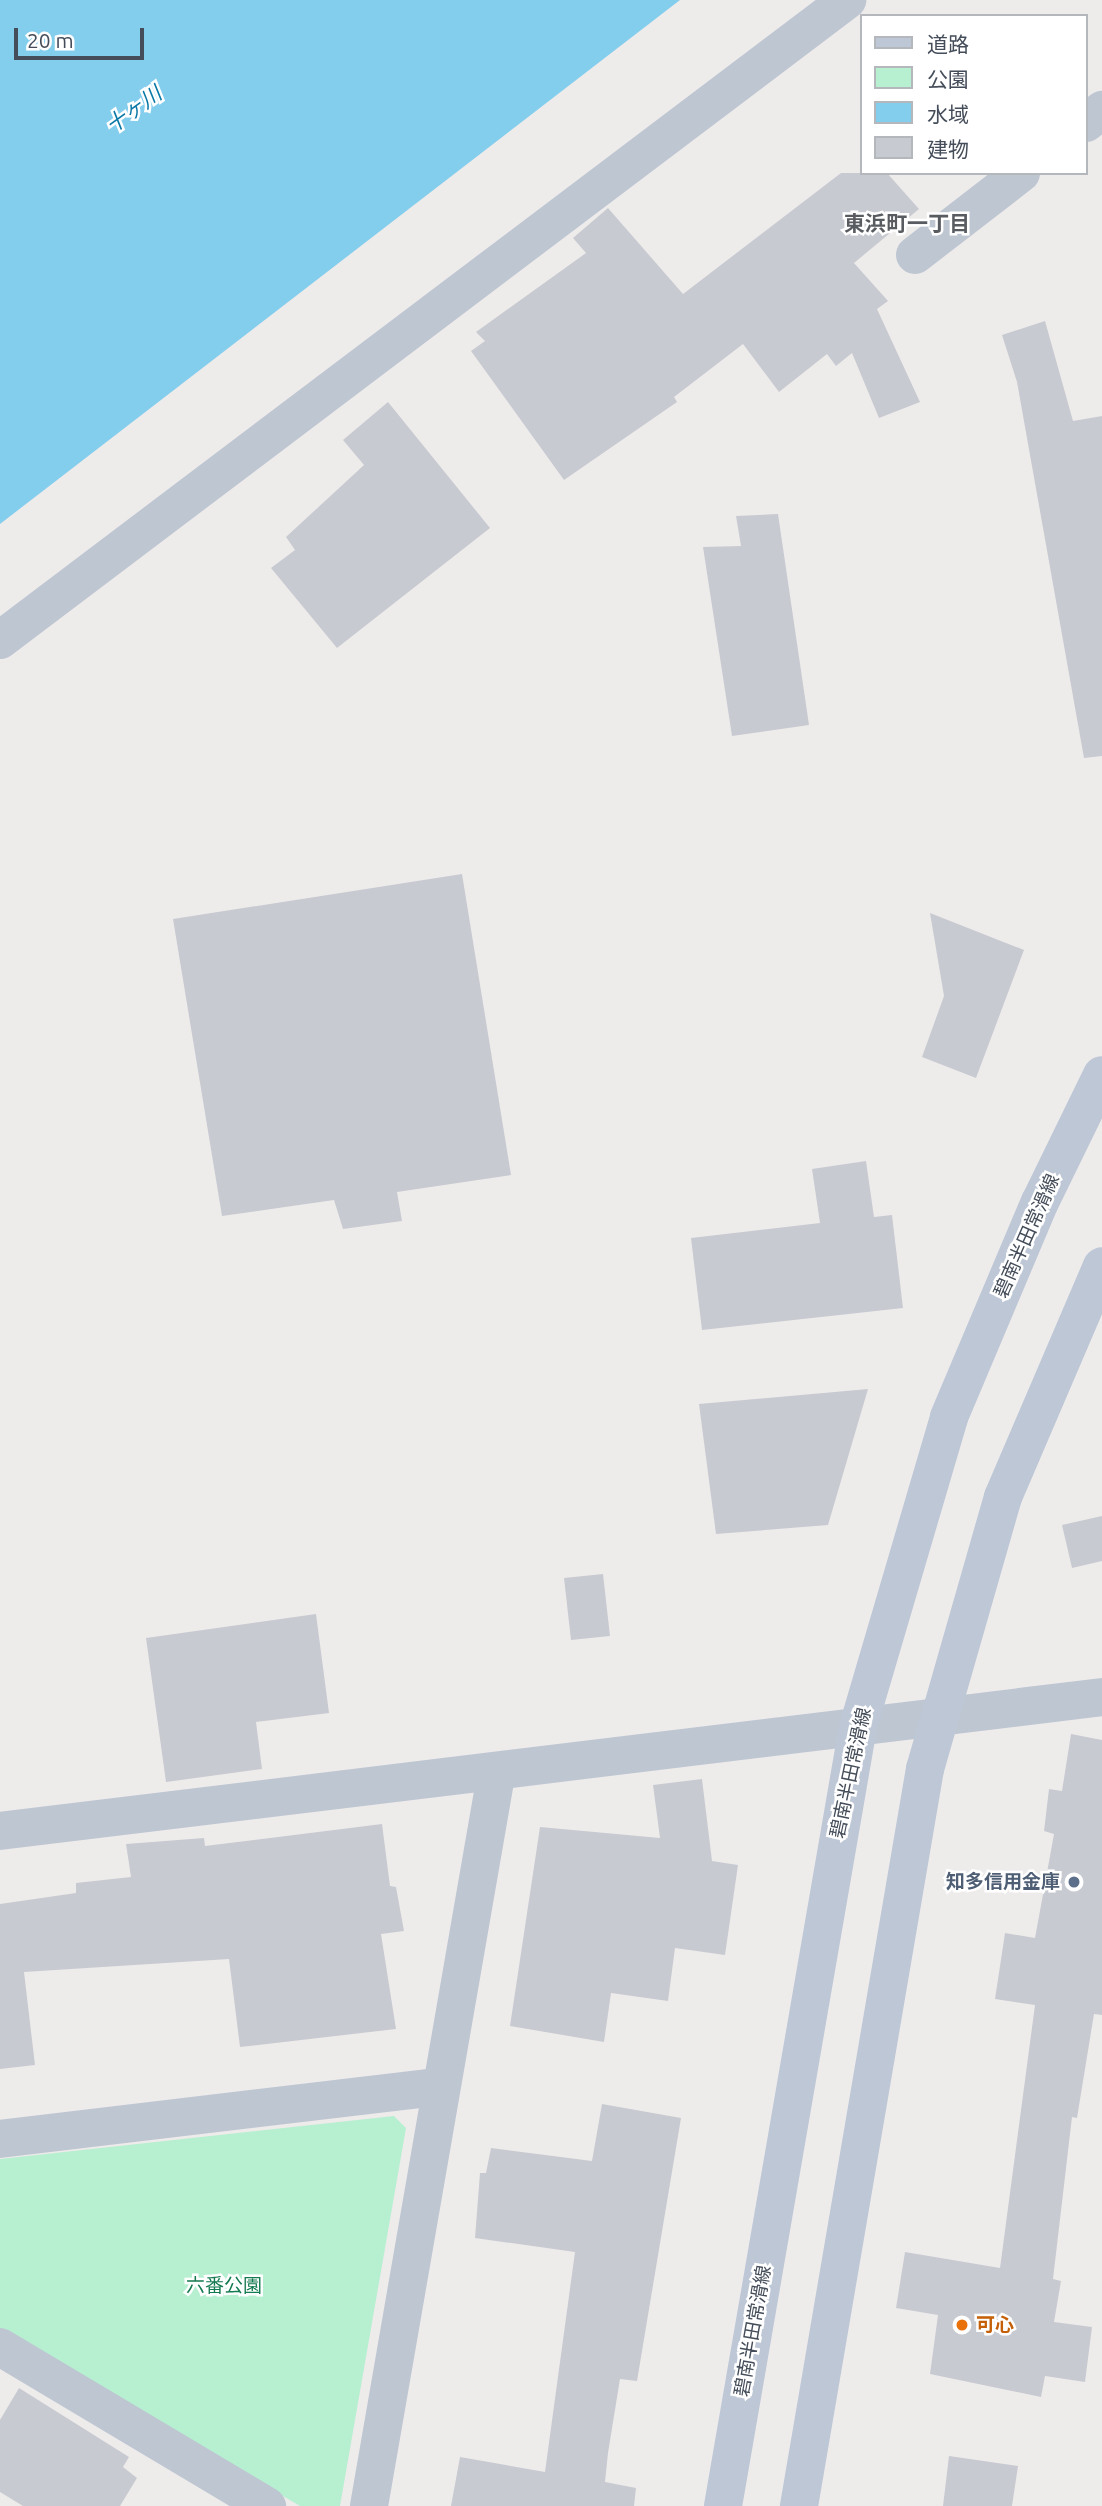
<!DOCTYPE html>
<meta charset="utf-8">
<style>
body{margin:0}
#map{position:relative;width:1102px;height:2506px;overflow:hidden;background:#eeebeb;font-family:Ubuntu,"Noto Sans JP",sans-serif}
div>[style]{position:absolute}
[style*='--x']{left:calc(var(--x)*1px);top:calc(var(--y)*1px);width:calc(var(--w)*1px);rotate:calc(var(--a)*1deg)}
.green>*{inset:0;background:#b7efd1}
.water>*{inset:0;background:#83cded}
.building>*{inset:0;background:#c8cad1}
.street>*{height:38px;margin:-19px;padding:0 19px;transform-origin:19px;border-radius:19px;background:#bec6d2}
.secondary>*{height:38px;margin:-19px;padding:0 19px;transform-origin:19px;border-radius:19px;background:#bdc7d6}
.dots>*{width:19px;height:19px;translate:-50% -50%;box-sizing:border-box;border:4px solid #fff;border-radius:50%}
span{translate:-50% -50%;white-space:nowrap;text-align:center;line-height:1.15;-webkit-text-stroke:5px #fff;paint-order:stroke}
.street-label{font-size:19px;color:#444d59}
.service-label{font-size:19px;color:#4e5e75;font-weight:700}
.right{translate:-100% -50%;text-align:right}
.park-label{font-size:19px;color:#147a50}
.food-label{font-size:19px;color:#c56008;font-weight:700}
.left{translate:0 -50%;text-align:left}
.water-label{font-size:21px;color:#0978a6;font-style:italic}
.neighbourhood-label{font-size:21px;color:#585b60;font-weight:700}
.legend{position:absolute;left:860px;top:14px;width:228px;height:161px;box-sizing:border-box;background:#fff;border:2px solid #b4b8bd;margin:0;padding:9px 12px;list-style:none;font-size:21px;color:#444d59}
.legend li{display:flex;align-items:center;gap:14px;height:35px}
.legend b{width:35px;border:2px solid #b4b8bd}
.scale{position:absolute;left:14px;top:28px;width:130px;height:32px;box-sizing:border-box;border:4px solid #444d59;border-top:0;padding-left:9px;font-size:21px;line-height:24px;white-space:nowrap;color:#444d59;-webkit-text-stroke:5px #fff;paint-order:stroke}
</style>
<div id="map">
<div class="green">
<div style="clip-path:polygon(394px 2116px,406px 2128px,340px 2506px,300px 2506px,0 2330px,0 2159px)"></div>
</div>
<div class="water">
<div style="clip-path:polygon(0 0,680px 0,0 524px)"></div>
</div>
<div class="building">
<div style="clip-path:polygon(841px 173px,887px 173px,919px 209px,854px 263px,888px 301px,877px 309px,920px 402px,879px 418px,852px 353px,836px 366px,827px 354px,779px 392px,743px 344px,674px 397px,677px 402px,564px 480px,471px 351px,485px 341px,476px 332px,586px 253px,573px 238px,608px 208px,683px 294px)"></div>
<div style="clip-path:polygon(1045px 321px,1073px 421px,1102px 416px,1102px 756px,1084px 758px,1017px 382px,1002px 335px)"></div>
<div style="clip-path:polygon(388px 402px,490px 528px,337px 648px,271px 568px,295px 550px,286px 537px,364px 465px,343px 440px)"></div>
<div style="clip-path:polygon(778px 514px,809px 725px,732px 736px,703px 547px,741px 546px,736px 516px)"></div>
<div style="clip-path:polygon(462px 874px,511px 1175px,397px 1192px,402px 1221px,343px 1229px,334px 1200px,222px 1216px,173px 919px)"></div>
<div style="clip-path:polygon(930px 913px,1024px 950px,976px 1078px,922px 1057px,944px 996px)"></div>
<div style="clip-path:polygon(866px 1161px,874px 1217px,892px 1215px,903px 1308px,702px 1330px,691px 1238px,820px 1223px,812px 1169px)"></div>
<div style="clip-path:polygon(868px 1389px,828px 1525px,716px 1534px,699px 1404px)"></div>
<div style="clip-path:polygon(1102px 1516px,1102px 1561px,1072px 1568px,1062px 1525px)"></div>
<div style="clip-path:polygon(603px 1574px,610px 1636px,571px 1640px,564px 1578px)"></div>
<div style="clip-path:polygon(316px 1614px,329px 1713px,256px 1722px,262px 1769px,166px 1782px,146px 1638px)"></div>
<div style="clip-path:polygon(1071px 1734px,1102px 1740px,1102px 2015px,1094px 2014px,1077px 2118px,1072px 2117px,1053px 2279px,1061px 2281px,1054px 2322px,1092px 2327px,1085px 2382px,1045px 2376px,1041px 2397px,930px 2374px,938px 2315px,896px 2308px,905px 2252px,1000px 2268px,1035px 2005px,995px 1999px,1005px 1933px,1035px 1938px,1054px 1834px,1044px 1831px,1049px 1789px,1062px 1791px)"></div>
<div style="clip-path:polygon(702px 1779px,712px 1861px,738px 1865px,725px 1955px,675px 1948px,668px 2001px,611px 1993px,604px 2042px,510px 2026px,540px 1827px,660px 1838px,653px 1785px)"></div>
<div style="clip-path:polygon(382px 1824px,390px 1886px,396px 1887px,404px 1931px,381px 1934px,396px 2029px,240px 2047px,229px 1959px,24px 1972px,35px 2065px,0 2069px,0 1904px,76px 1893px,76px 1883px,131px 1877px,126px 1844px,204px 1838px,205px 1846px)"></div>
<div style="clip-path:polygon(602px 2104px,681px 2118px,637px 2381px,620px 2379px,608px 2453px,605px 2482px,636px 2488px,634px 2506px,451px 2506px,460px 2457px,545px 2472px,575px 2252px,475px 2238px,480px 2173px,486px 2173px,491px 2148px,592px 2161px)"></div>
<div style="clip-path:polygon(19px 2388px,129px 2457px,123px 2467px,137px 2478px,120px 2506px,23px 2506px,0 2492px,0 2420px)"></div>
<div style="clip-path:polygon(949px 2456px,1018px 2466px,1012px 2506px,943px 2506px)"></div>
</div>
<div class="street">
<div style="--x:1086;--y:123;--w:21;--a:-39"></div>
<div style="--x:915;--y:255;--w:134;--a:-37.7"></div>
<div style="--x:0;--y:640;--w:1062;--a:-37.07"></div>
<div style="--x:0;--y:1831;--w:1110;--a:-6.93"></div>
<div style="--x:0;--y:2139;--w:441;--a:-6.8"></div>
<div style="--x:0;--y:2347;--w:311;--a:30.8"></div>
<div style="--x:369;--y:2506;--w:742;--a:-80.14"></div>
</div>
<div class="secondary">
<div style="--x:723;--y:2506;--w:791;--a:-80.17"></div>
<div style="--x:858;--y:1727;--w:323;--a:-73.6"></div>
<div style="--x:949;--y:1417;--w:233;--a:-67.1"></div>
<div style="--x:1040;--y:1202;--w:141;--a:-64"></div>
<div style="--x:799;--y:2506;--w:748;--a:-80.3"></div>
<div style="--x:925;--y:1769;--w:283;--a:-74"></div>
<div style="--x:1003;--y:1497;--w:251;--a:-66.8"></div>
</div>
<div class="dots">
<div style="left:1074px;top:1882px;background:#5c6f8a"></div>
<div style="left:962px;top:2325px;background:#e8710a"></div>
</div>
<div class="street-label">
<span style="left:1027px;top:1236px;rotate:-66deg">碧南半田常滑線</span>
<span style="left:851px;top:1773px;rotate:-78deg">碧南半田常滑線</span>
<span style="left:753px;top:2331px;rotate:-80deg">碧南半田常滑線</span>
</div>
<div class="service-label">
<span class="right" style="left:1060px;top:1882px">知多信用金庫</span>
</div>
<div class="park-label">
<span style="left:224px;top:2286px">六番公園</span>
</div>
<div class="food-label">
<span class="left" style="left:976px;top:2325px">可心</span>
</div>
<div class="water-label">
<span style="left:133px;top:109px;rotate:-36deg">十ヶ川</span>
</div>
<div class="neighbourhood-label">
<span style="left:907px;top:223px">東浜町一丁目</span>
</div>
<ul class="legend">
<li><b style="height:9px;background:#bdc7d6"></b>道路</li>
<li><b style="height:19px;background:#b7efd1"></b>公園</li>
<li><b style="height:19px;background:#83cded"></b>水域</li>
<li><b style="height:19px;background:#c8cad1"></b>建物</li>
</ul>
<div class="scale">20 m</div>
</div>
